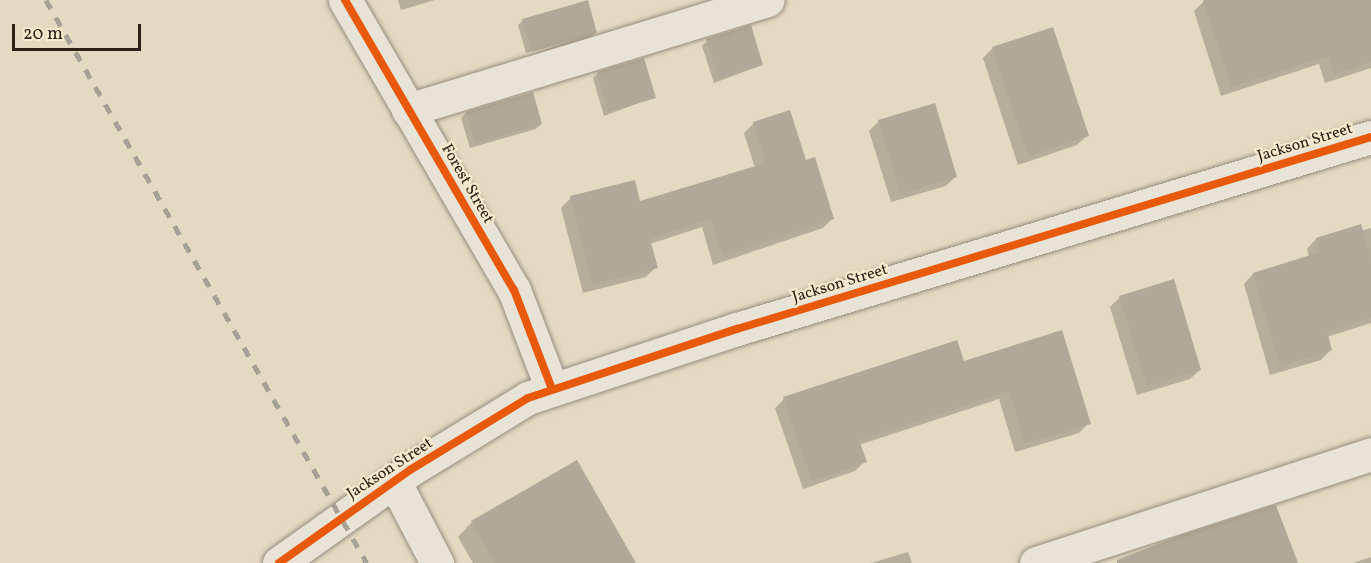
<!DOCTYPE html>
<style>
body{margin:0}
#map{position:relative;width:1371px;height:563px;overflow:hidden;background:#e4d9c1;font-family:Vollkorn,serif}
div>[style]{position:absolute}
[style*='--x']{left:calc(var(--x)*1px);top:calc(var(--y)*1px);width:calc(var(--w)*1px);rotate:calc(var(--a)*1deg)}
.shadow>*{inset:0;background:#0003}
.building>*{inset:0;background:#b0a898}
.roads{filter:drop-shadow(0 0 2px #958d7f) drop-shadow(0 0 2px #958d7f)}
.minor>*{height:33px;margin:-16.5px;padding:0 16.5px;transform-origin:16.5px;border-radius:16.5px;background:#e8e3d7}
.rail>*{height:4.5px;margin-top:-2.25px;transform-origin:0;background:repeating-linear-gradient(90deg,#a6a197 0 10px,transparent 0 20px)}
.cycleway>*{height:8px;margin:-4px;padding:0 4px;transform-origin:4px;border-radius:4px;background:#e8590c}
span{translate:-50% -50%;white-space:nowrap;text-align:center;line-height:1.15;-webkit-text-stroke:4.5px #f7eacd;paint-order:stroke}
.street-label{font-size:16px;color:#2c2019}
.scale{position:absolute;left:12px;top:24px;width:129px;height:27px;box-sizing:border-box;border:3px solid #2c2019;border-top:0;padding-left:8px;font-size:18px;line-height:21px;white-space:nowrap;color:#2c2019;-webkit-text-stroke:4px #f7eacd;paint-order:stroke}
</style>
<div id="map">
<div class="shadow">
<div style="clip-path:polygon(398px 0,435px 0,401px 10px)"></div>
<div style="clip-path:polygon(1371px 0,1371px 68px,1325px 83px,1319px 64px,1221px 96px,1194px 11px,1204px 1px)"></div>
<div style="clip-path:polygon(523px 20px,596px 32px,591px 37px,527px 56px,592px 33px,526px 53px,518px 25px)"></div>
<div style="clip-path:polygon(707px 41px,762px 65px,714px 83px,702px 46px)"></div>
<div style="clip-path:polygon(993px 48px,1087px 136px,1077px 145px,1018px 165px,983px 58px)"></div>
<div style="clip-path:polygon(598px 73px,654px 97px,604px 116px,593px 78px)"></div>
<div style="clip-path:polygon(532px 93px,541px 124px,536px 129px,470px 148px,461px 118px,466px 113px)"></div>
<div style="clip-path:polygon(879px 121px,955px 177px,946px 186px,891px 202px,869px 131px)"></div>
<div style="clip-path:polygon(754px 123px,833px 218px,823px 228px,713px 265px,702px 227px,650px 244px,656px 267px,646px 277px,583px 293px,561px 208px,571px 198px,639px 203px,755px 168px,744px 133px)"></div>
<div style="clip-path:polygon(1360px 226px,1361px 231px,1371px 228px,1371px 323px,1327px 337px,1331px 350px,1321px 360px,1270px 375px,1244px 284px,1253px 274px,1309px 257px,1307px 249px,1316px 239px)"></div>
<div style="clip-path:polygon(1120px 297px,1200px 370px,1190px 379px,1137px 395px,1110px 307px)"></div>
<div style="clip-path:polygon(963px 363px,1089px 423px,1079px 433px,1015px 452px,999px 399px,859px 445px,865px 461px,855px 471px,803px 489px,775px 408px,784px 399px)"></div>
<div style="clip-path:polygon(472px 522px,634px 563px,473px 563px,458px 537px)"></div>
<div style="clip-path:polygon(908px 552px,912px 563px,871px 563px)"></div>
<div style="clip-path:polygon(1371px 557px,1371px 563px,1353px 563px)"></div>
</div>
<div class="building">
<div style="clip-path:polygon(588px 0,597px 33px,532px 52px,522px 19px)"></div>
<div style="clip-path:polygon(1203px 0,1371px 0,1371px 62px,1334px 74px,1328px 56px,1231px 87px)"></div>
<div style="clip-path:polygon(751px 25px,763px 65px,719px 79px,706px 39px)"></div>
<div style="clip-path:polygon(1053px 27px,1089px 136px,1028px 156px,992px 47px)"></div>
<div style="clip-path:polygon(644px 58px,656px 98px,609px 112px,597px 72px)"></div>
<div style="clip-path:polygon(533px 92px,542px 124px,475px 144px,466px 112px)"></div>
<div style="clip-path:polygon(935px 103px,957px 177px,901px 194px,878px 120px)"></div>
<div style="clip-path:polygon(790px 110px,806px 160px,815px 157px,834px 219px,723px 256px,711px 218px,650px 239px,658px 268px,593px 285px,570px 196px,635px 180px,640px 201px,766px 163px,753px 122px)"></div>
<div style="clip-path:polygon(1361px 224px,1371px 259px,1371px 318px,1327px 331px,1332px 350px,1280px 366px,1253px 273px,1320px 252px,1316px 238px)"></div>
<div style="clip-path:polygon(1174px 279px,1201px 370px,1147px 386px,1119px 296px)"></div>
<div style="clip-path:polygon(1062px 330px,1091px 424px,1025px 443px,1009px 391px,859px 440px,867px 462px,812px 481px,783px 397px,957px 340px,964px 361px)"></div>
<div style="clip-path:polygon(577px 460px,636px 563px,495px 563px,471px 521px)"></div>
<div style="clip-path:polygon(1276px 505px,1298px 563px,1117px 563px,1117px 560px,1179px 536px)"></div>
</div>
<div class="roads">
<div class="minor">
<div style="--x:345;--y:0;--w:336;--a:59.8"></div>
<div style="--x:514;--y:290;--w:106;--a:69"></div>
<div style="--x:408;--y:110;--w:376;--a:-17"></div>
<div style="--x:394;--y:481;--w:93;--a:62.3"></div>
<div style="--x:279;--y:563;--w:161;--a:-35.4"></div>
<div style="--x:410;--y:470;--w:138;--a:-31.4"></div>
<div style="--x:528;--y:398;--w:220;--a:-18.3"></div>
<div style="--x:737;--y:329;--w:662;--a:-16.85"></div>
<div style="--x:1036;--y:563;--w:352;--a:-18"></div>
</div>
</div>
<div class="rail">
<div style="--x:46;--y:0;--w:648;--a:60.31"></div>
</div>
<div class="cycleway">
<div style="--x:345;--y:0;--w:336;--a:59.8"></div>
<div style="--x:514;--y:290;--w:106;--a:69"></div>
<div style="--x:279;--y:563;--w:161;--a:-35.4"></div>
<div style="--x:410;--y:470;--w:138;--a:-31.4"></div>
<div style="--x:528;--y:398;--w:220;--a:-18.3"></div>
<div style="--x:737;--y:329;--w:662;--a:-16.85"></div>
</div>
<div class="street-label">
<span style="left:1305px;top:143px;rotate:-17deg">Jackson Street</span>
<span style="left:467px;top:184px;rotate:60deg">Forest Street</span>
<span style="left:840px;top:284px;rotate:-17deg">Jackson Street</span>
<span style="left:390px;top:469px;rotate:-33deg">Jackson Street</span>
</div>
<div class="scale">20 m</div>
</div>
